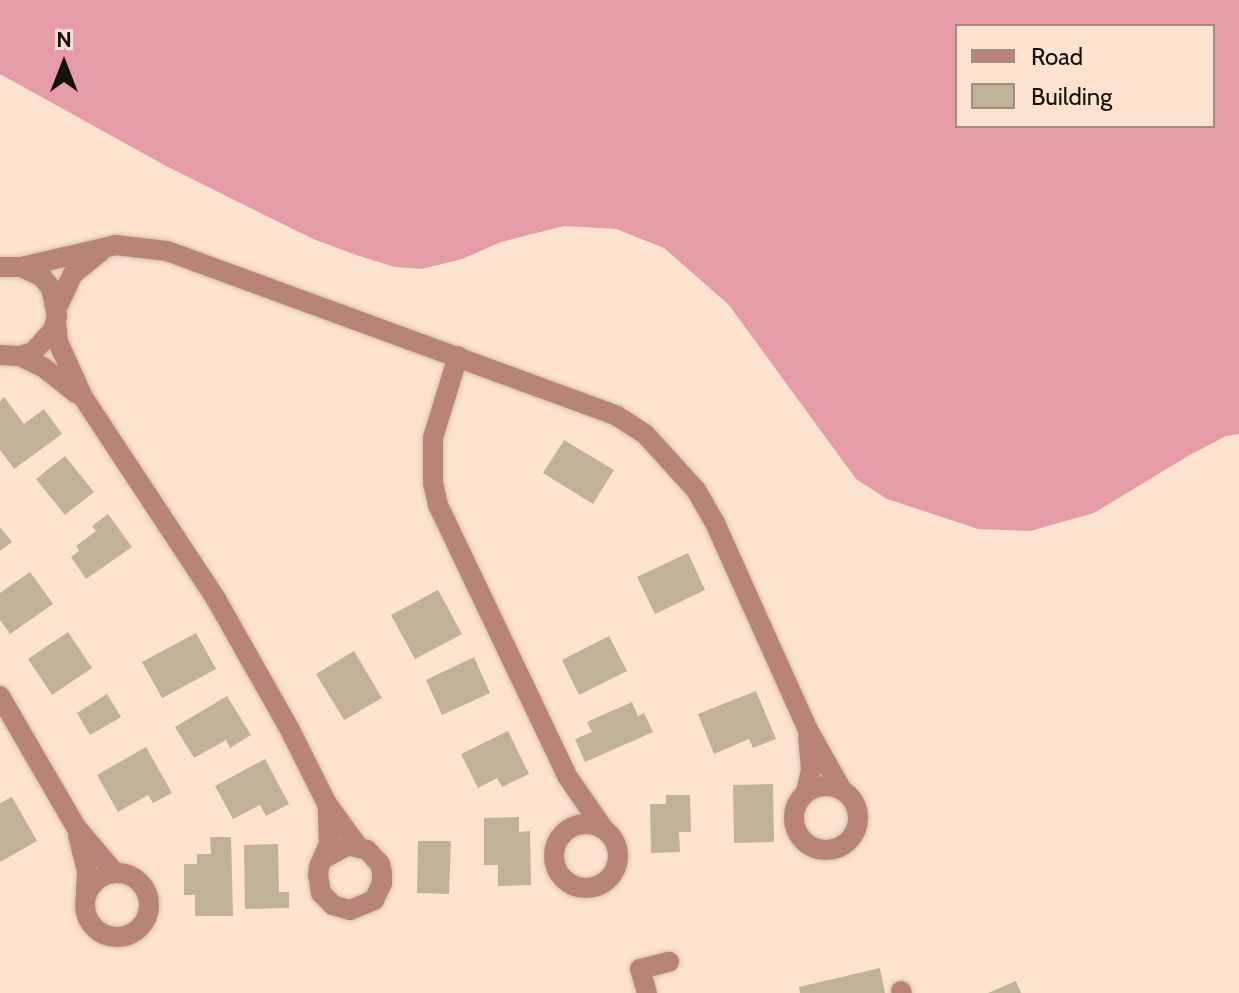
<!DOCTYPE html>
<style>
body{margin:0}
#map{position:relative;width:1239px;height:993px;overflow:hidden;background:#fde2d0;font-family:Cabin,sans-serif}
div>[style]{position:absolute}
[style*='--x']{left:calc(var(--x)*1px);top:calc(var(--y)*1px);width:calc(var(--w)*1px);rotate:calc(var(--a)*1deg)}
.forest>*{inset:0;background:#e69ca6}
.building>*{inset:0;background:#c1b199}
.roads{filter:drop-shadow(0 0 2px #d8c0b0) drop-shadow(0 0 2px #d8c0b0)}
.minor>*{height:20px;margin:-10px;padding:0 10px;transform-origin:10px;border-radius:10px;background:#b88478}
.minor>.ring{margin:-10px;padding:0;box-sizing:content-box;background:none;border:20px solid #b88478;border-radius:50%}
span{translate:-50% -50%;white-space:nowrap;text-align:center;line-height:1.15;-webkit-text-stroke:6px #fde2d0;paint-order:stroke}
.legend{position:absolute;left:955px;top:24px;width:260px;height:104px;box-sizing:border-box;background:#fde2d0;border:2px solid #a18e80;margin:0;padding:10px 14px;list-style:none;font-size:24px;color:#170f09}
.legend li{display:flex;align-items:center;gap:16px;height:40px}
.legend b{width:40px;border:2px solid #a18e80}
.north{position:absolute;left:24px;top:24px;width:80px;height:80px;-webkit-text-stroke:6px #fde2d0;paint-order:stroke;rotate:0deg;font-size:22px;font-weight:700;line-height:32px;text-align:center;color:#170f09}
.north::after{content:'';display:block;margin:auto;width:28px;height:36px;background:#170f09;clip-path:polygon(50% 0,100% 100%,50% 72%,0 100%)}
</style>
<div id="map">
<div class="forest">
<div style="clip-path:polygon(evenodd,0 0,1239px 0,1239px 434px,1226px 436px,1188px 456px,1094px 513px,1030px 531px,978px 529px,887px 499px,856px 479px,729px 305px,664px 248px,616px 229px,564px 226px,501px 242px,462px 259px,422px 269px,395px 267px,359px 256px,313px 239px,166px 166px,0 74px,0 0,957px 26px,1213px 26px,1213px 126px,957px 126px,957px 26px)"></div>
</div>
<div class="building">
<div style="clip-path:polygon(4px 397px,24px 424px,44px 409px,62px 434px,14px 469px,0 450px,0 401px)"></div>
<div style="clip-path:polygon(564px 440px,614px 470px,593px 504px,543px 473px)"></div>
<div style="clip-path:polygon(65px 456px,94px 492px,65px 515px,36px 479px)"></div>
<div style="clip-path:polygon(108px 514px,132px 547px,86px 579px,71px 557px,79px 551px,76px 546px,96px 531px,92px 526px)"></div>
<div style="clip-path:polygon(0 527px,12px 542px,0 551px)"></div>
<div style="clip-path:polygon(688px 553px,705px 590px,655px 614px,637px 577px)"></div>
<div style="clip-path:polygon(30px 572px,53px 604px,10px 634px,0 620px,0 593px)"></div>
<div style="clip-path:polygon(438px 590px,462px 634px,415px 659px,391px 615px)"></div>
<div style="clip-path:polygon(68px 632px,92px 668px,52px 695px,28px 659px)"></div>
<div style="clip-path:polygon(196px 633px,216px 669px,162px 698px,142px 662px)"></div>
<div style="clip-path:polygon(609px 636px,627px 671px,579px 695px,562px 660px)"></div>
<div style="clip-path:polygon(354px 651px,382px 698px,344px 720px,316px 674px)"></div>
<div style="clip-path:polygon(474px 657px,490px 693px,442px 715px,426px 680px)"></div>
<div style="clip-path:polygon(756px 691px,776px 739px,753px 748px,749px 739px,714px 754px,698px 714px)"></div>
<div style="clip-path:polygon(107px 694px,121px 717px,90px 735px,77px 713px)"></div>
<div style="clip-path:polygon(227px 696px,251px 735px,230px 748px,226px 740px,194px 758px,175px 727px)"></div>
<div style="clip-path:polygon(632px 702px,638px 716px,644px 713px,653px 732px,585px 762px,575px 739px,592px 732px,587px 722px)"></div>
<div style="clip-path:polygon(508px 731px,529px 774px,502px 787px,497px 778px,478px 788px,461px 754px)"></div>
<div style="clip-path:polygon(146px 747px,172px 793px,153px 803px,148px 795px,118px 812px,97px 775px)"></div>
<div style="clip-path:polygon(265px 759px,289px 804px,266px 816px,260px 805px,233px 819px,215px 786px)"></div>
<div style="clip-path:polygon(773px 784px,774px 842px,734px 843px,733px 785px)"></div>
<div style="clip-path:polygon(666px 795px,690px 795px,691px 832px,679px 832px,680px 852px,651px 853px,650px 804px,666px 804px)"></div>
<div style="clip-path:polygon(12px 797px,37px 841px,0 862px,0 803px)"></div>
<div style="clip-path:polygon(519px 817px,519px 832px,530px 831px,531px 885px,498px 886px,498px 865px,484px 865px,484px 818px)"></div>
<div style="clip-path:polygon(210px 837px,231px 837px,233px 916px,195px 916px,195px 895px,184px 895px,184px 864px,197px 864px,197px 854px,211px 854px)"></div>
<div style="clip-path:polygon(418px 841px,451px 841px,449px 894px,417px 893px)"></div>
<div style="clip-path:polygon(278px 844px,279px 892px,289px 892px,289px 908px,245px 909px,244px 845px)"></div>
<div style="clip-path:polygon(880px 968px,885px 993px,800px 993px,799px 987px)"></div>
<div style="clip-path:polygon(1016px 981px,1021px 993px,988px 993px)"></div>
</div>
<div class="roads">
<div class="minor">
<div style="--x:0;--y:267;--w:21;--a:0"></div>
<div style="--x:21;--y:267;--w:23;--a:25"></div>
<div style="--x:42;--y:277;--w:14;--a:51"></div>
<div style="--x:51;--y:288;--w:29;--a:78"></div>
<div style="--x:57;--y:316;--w:15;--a:106"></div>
<div style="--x:53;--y:330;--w:30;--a:132"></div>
<div style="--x:33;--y:352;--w:14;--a:163"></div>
<div style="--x:20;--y:356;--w:20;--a:-177"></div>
<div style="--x:21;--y:267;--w:98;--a:-13"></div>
<div style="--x:116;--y:245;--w:51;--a:6.7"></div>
<div style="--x:167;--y:251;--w:479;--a:20.1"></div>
<div style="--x:617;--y:416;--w:33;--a:33"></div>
<div style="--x:645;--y:434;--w:76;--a:47.7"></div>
<div style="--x:696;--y:490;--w:38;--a:60"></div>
<div style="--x:715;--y:523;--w:225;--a:65.8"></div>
<div style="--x:807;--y:728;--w:71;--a:60.6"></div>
<div style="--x:57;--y:308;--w:38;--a:-65"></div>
<div style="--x:73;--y:274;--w:35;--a:-39"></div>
<div style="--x:56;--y:322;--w:20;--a:84"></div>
<div style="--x:58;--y:342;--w:60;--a:65.6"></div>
<div style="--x:83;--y:397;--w:242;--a:56.6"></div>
<div style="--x:216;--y:599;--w:148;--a:60.5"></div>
<div style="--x:289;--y:728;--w:85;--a:63.4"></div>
<div style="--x:327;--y:804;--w:52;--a:53.6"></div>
<div style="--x:20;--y:356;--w:25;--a:26"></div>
<div style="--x:43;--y:367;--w:43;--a:38.5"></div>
<div style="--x:458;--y:356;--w:86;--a:107"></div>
<div style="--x:433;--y:438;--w:45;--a:90"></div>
<div style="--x:433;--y:483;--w:23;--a:77"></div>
<div style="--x:438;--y:505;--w:300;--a:64.5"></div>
<div style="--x:567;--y:776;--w:63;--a:55.3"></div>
<div style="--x:0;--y:696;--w:151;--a:59.9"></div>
<div style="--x:76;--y:827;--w:60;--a:49.7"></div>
<div class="ring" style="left:794px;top:786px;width:44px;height:44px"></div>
<div style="--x:806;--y:792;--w:23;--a:-77"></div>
<div style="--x:811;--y:770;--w:34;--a:-95"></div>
<div class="ring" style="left:554px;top:824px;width:44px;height:44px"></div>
<div style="--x:78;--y:835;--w:38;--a:76"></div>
<div style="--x:87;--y:872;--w:22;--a:93"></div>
<div style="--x:323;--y:859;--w:29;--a:-29"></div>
<div style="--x:348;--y:845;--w:20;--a:15"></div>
<div style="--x:367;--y:850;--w:19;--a:47"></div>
<div style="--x:380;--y:864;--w:9;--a:77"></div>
<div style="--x:382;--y:873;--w:10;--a:90"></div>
<div style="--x:382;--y:883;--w:19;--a:115"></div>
<div style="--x:374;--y:900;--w:26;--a:157"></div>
<div style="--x:350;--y:910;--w:18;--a:-164"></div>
<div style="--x:333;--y:905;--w:17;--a:-135"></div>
<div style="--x:321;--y:893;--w:18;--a:-99"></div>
<div style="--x:318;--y:875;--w:8;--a:-83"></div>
<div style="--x:319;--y:867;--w:25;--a:-67"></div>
<div style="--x:329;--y:844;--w:36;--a:-92"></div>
<div class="ring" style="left:85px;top:873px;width:44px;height:44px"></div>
<div style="--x:901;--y:991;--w:2;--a:63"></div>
<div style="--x:647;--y:993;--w:25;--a:-106"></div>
<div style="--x:640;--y:969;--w:30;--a:-14"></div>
</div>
</div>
<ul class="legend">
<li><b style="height:10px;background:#b88478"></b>Road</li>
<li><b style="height:22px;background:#c1b199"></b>Building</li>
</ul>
<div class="north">N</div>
</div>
